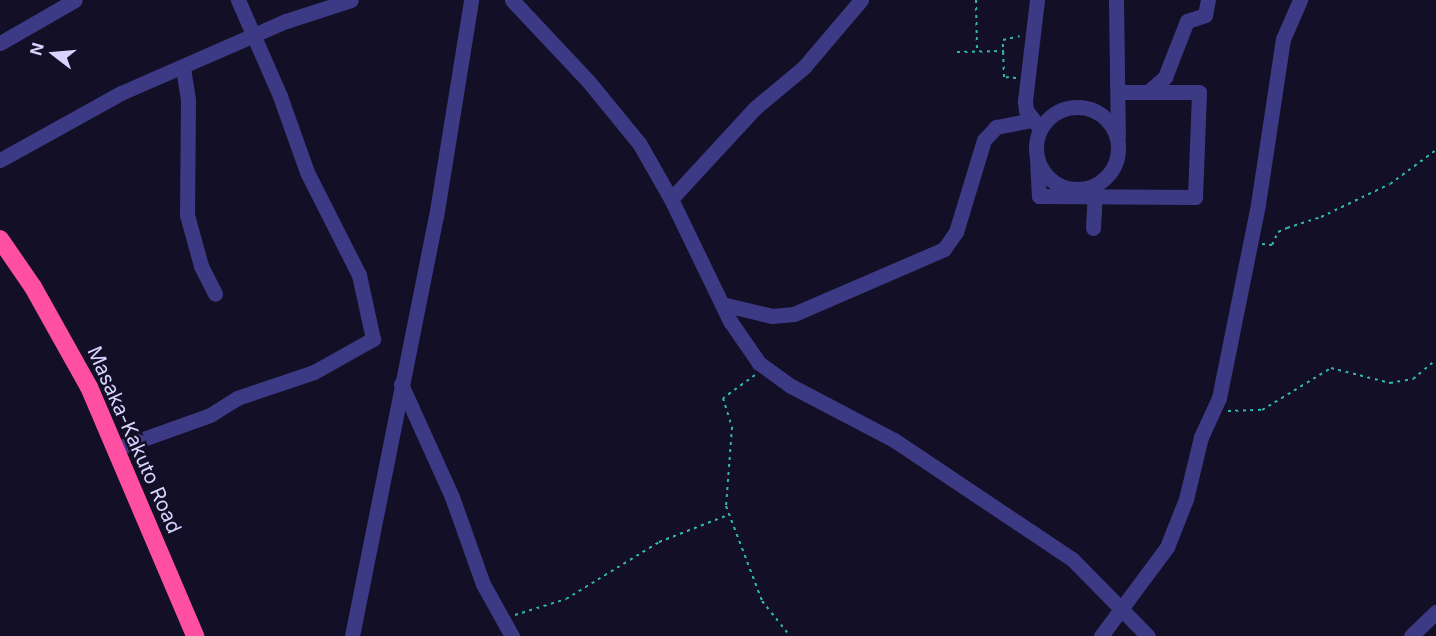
<!DOCTYPE html>
<style>
body{margin:0}
#map{position:relative;width:1436px;height:636px;overflow:hidden;background:#130f26;font-family:Inter,sans-serif}
div>[style]{position:absolute}
[style*='--x']{left:calc(var(--x)*1px);top:calc(var(--y)*1px);width:calc(var(--w)*1px);rotate:calc(var(--a)*1deg)}
.path>*{height:2px;margin-top:-1px;transform-origin:0;background:repeating-linear-gradient(90deg,#2fb8b0 0 3px,transparent 0 7.5px)}
.minor>*{height:15px;margin:-7.5px;padding:0 7.5px;transform-origin:7.5px;border-radius:7.5px;background:#3d3a85}
.minor>.ring{margin:-7.5px;padding:0;box-sizing:content-box;background:none;border:15px solid #3d3a85;border-radius:50%}
.highway>*{height:18px;margin:-9px;padding:0 9px;transform-origin:9px;border-radius:9px;background:#ff4fa3}
span{translate:-50% -50%;white-space:nowrap;text-align:center;line-height:1.15;-webkit-text-stroke:5px #130f26;paint-order:stroke}
.street-label{font-size:20px;color:#d9d4ff}
.north{position:absolute;left:24px;top:24px;width:60px;height:60px;-webkit-text-stroke:4px #130f26;paint-order:stroke;rotate:286deg;font-size:16px;font-weight:700;line-height:24px;text-align:center;color:#d9d4ff}
.north::after{content:'';display:block;margin:auto;width:21px;height:27px;background:#d9d4ff;clip-path:polygon(50% 0,100% 100%,50% 72%,0 100%)}
</style>
<div id="map">
<div class="path">
<div style="--x:976;--y:0;--w:52;--a:88.9"></div>
<div style="--x:957;--y:52;--w:47;--a:-1.2"></div>
<div style="--x:1016;--y:78;--w:12;--a:-175"></div>
<div style="--x:1004;--y:77;--w:37;--a:-92"></div>
<div style="--x:1003;--y:40;--w:17;--a:-13"></div>
<div style="--x:1262;--y:244;--w:10;--a:6"></div>
<div style="--x:1272;--y:245;--w:14;--a:-65"></div>
<div style="--x:1278;--y:232;--w:10;--a:-24"></div>
<div style="--x:1287;--y:228;--w:36;--a:-18"></div>
<div style="--x:1321;--y:217;--w:76;--a:-25.6"></div>
<div style="--x:1390;--y:184;--w:57;--a:-36.5"></div>
<div style="--x:755;--y:375;--w:39;--a:144"></div>
<div style="--x:723;--y:398;--w:30;--a:73"></div>
<div style="--x:732;--y:427;--w:79;--a:94.3"></div>
<div style="--x:726;--y:506;--w:102;--a:69.2"></div>
<div style="--x:762;--y:601;--w:45;--a:51.3"></div>
<div style="--x:1228;--y:411;--w:34;--a:-2"></div>
<div style="--x:1262;--y:410;--w:81;--a:-31.3"></div>
<div style="--x:1331;--y:368;--w:61;--a:14.3"></div>
<div style="--x:1390;--y:383;--w:23;--a:-10"></div>
<div style="--x:1413;--y:379;--w:30;--a:-40"></div>
<div style="--x:515;--y:615;--w:53;--a:-17.4"></div>
<div style="--x:566;--y:599;--w:109;--a:-31.5"></div>
<div style="--x:659;--y:542;--w:74;--a:-21.4"></div>
</div>
<div class="minor">
<div style="--x:512;--y:0;--w:112;--a:46.8"></div>
<div style="--x:589;--y:82;--w:79;--a:50.7"></div>
<div style="--x:639;--y:143;--w:64;--a:60.3"></div>
<div style="--x:671;--y:199;--w:136;--a:64.2"></div>
<div style="--x:730;--y:321;--w:51;--a:55.4"></div>
<div style="--x:759;--y:363;--w:39;--a:36"></div>
<div style="--x:791;--y:386;--w:116;--a:27.7"></div>
<div style="--x:894;--y:440;--w:214;--a:33.8"></div>
<div style="--x:1072;--y:559;--w:108;--a:45.4"></div>
<div style="--x:1037;--y:0;--w:102;--a:96.8"></div>
<div style="--x:1025;--y:101;--w:9;--a:84"></div>
<div style="--x:1026;--y:110;--w:21;--a:53"></div>
<div style="--x:1116;--y:0;--w:137;--a:89.2"></div>
<div style="--x:0;--y:43;--w:86;--a:-29.8"></div>
<div style="--x:183;--y:68;--w:32;--a:81"></div>
<div style="--x:188;--y:100;--w:115;--a:90.5"></div>
<div style="--x:187;--y:215;--w:53;--a:74.6"></div>
<div style="--x:201;--y:266;--w:31;--a:63"></div>
<div style="--x:1148;--y:92;--w:23;--a:-41"></div>
<div style="--x:1165;--y:77;--w:60;--a:-68.6"></div>
<div style="--x:1187;--y:21;--w:19;--a:-18"></div>
<div style="--x:1205;--y:15;--w:15;--a:-79"></div>
<div class="ring" style="left:1036px;top:107px;width:67px;height:67px"></div>
<div style="--x:1037;--y:159;--w:37;--a:87"></div>
<div style="--x:1039;--y:196;--w:156;--a:0.4"></div>
<div style="--x:1195;--y:197;--w:105;--a:-87.8"></div>
<div style="--x:1199;--y:92;--w:81;--a:180"></div>
<div style="--x:0;--y:160;--w:138;--a:-29"></div>
<div style="--x:121;--y:93;--w:180;--a:-23.6"></div>
<div style="--x:286;--y:21;--w:68;--a:-17.9"></div>
<div style="--x:671;--y:199;--w:124;--a:-47.3"></div>
<div style="--x:755;--y:108;--w:64;--a:-39.9"></div>
<div style="--x:804;--y:67;--w:88;--a:-49.6"></div>
<div style="--x:1093;--y:228;--w:39;--a:-87"></div>
<div style="--x:722;--y:304;--w:51;--a:13.5"></div>
<div style="--x:772;--y:316;--w:22;--a:-5"></div>
<div style="--x:794;--y:314;--w:163;--a:-23.4"></div>
<div style="--x:944;--y:249;--w:21;--a:-55"></div>
<div style="--x:956;--y:232;--w:96;--a:-73.1"></div>
<div style="--x:984;--y:140;--w:18;--a:-47"></div>
<div style="--x:996;--y:127;--w:38;--a:-11"></div>
<div style="--x:401;--y:384;--w:124;--a:65.7"></div>
<div style="--x:452;--y:497;--w:92;--a:70.4"></div>
<div style="--x:483;--y:584;--w:60;--a:60.9"></div>
<div style="--x:118;--y:448;--w:98;--a:-19.7"></div>
<div style="--x:210;--y:415;--w:32;--a:-32"></div>
<div style="--x:237;--y:398;--w:81;--a:-18.7"></div>
<div style="--x:314;--y:372;--w:68;--a:-29.2"></div>
<div style="--x:373;--y:339;--w:66;--a:-102.3"></div>
<div style="--x:359;--y:275;--w:115;--a:-116.8"></div>
<div style="--x:307;--y:172;--w:81;--a:-109.6"></div>
<div style="--x:280;--y:96;--w:105;--a:-113.6"></div>
<div style="--x:352;--y:636;--w:427;--a:-78.7"></div>
<div style="--x:436;--y:217;--w:220;--a:-80.8"></div>
<div style="--x:1101;--y:636;--w:111;--a:-53.4"></div>
<div style="--x:1167;--y:547;--w:52;--a:-68.4"></div>
<div style="--x:1186;--y:499;--w:64;--a:-76.4"></div>
<div style="--x:1201;--y:437;--w:43;--a:-65.2"></div>
<div style="--x:1219;--y:398;--w:198;--a:-78.6"></div>
<div style="--x:1258;--y:204;--w:167;--a:-81.4"></div>
<div style="--x:1283;--y:39;--w:43;--a:-66.4"></div>
<div style="--x:1411;--y:636;--w:35;--a:-44"></div>
</div>
<div class="highway">
<div style="--x:0;--y:239;--w:58;--a:55.5"></div>
<div style="--x:33;--y:287;--w:115;--a:60.8"></div>
<div style="--x:89;--y:387;--w:271;--a:66.9"></div>
</div>
<div class="street-label">
<span style="left:134px;top:440px;rotate:66deg">Masaka-Kakuto Road</span>
</div>
<div class="north">N</div>
</div>
